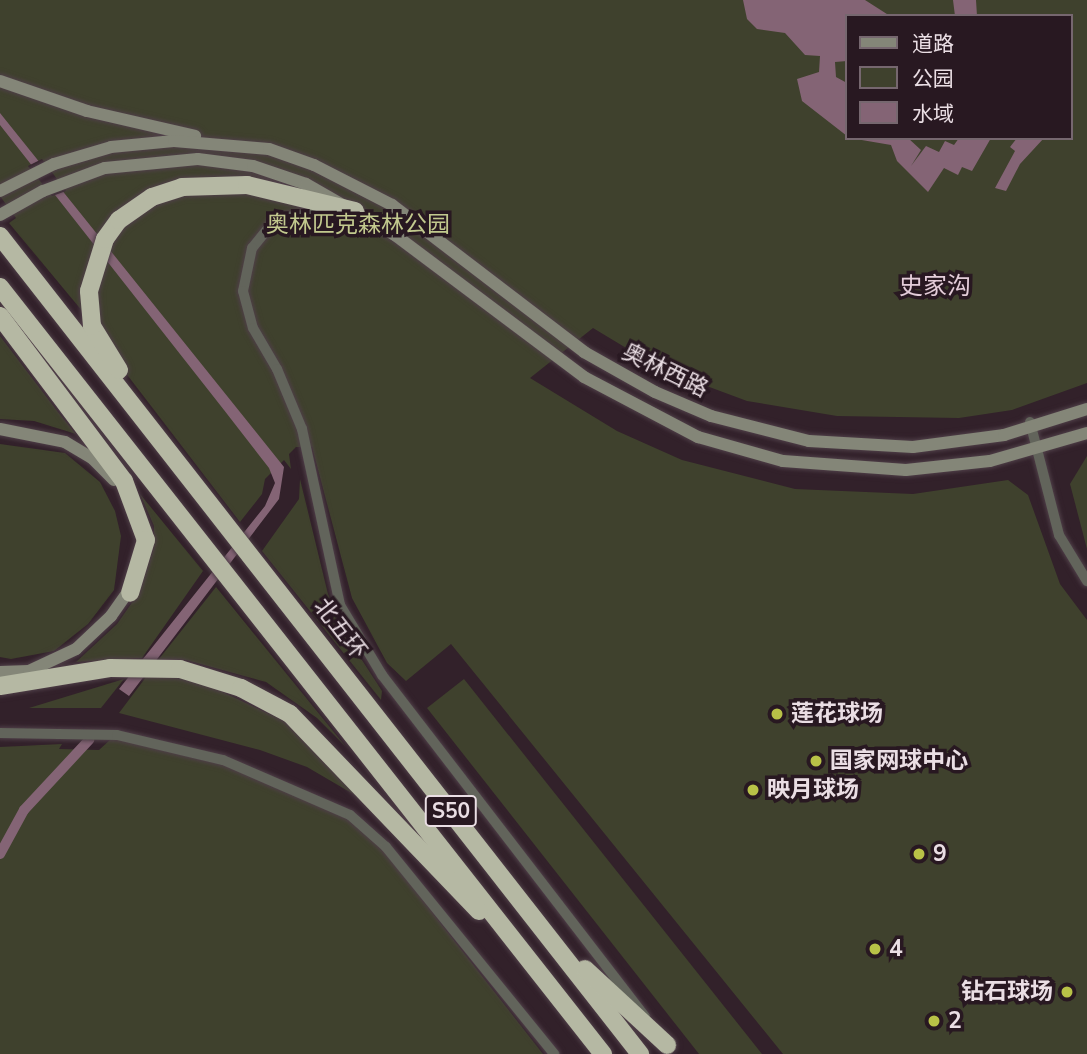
<!DOCTYPE html>
<meta charset="utf-8">
<style>
body{margin:0}
#map{position:relative;width:1087px;height:1054px;overflow:hidden;background:#32212a;font-family:"Nunito Sans","Noto Sans SC",sans-serif}
div>[style]{position:absolute}
[style*='--x']{left:calc(var(--x)*1px);top:calc(var(--y)*1px);width:calc(var(--w)*1px);rotate:calc(var(--a)*1deg)}
.green>*{inset:0;background:#3f412d}
.water>*{inset:0;background:#846475}
.pier>*{inset:0;background:#32212a}
.canal>*{height:10px;margin:-5px;padding:0 5px;transform-origin:5px;border-radius:5px;background:#846475}
.roads{filter:drop-shadow(0 0 2px #4f3f48) drop-shadow(0 0 2px #4f3f48)}
.tertiary>*{height:10px;margin:-5px;padding:0 5px;transform-origin:5px;border-radius:5px;background:#62645b}
.secondary>*{height:12px;margin:-6px;padding:0 6px;transform-origin:6px;border-radius:6px;background:#848678}
.motorway>*{height:18px;margin:-9px;padding:0 9px;transform-origin:9px;border-radius:9px;background:#b5b8a3}
.dots>*{width:19px;height:19px;translate:-50% -50%;box-sizing:border-box;border:4px solid #281821;border-radius:50%}
span{translate:-50% -50%;white-space:nowrap;text-align:center;line-height:1.15;-webkit-text-stroke:7px #281821;paint-order:stroke}
.shield-label span{padding:2px 5px;background:#281821;border:2px solid;border-radius:5px;-webkit-text-stroke-width:0}
.shield-label{font-size:21px;color:#eadee4;font-weight:700}
.park-label{font-size:23px;color:#c2c98e}
.street-label{font-size:23px;color:#eadee4}
.poi-label{font-size:23px;color:#eadee4;font-weight:700}
.left{translate:0 -50%;text-align:left}
.right{translate:-100% -50%;text-align:right}
.neighbourhood-label{font-size:24px;color:#e4cdd9}
.legend{position:absolute;left:845px;top:14px;width:228px;height:126px;box-sizing:border-box;background:#281821;border:2px solid #76676f;margin:0;padding:9px 12px;list-style:none;font-size:21px;color:#eadee4}
.legend li{display:flex;align-items:center;gap:14px;height:35px}
.legend b{width:35px;border:2px solid #76676f}
</style>
<div id="map">
<div class="green">
<div style="clip-path:polygon(evenodd,0 0,1087px 0,1087px 383px,1012px 410px,959px 418px,837px 416px,747px 401px,661px 369px,593px 328px,530px 378px,617px 431px,682px 460px,795px 489px,913px 494px,1008px 480px,1028px 495px,1060px 584px,1087px 620px,1087px 1054px,783px 1054px,451px 644px,406px 681px,387px 663px,352px 598px,312px 447px,296px 447px,289px 454px,291px 469px,284px 460px,265px 479px,262px 494px,240px 522px,128px 376px,113px 348px,9px 223px,16px 218px,0 196px,0 0,847px 16px,1071px 16px,1071px 138px,847px 138px,847px 16px)"></div>
<div style="clip-path:polygon(0 336px,58px 412px,76px 434px,34px 421px,0 419px)"></div>
<div style="clip-path:polygon(0 444px,65px 453px,100px 482px,115px 511px,121px 536px,114px 590px,88px 624px,54px 651px,11px 659px,0 657px)"></div>
<div style="clip-path:polygon(1087px 456px,1087px 549px,1070px 484px)"></div>
<div style="clip-path:polygon(300px 479px,328px 594px,349px 640px,382px 691px,381px 700px,262px 551px,299px 499px)"></div>
<div style="clip-path:polygon(140px 494px,203px 571px,142px 658px,76px 662px,117px 624px,140px 591px,154px 547px,154px 526px)"></div>
<div style="clip-path:polygon(216px 587px,346px 747px,317px 718px,266px 682px,186px 660px,159px 659px)"></div>
<div style="clip-path:polygon(146px 677px,195px 679px,284px 721px,360px 798px,307px 767px,260px 750px,119px 713px)"></div>
<div style="clip-path:polygon(124px 679px,101px 708px,29px 708px)"></div>
<div style="clip-path:polygon(464px 679px,762px 1054px,699px 1054px,427px 708px)"></div>
<div style="clip-path:polygon(112px 738px,222px 765px,350px 819px,384px 851px,543px 1054px,0 1054px,0 747px,62px 744px,59px 749px,99px 750px)"></div>
</div>
<div class="water">
<div style="clip-path:polygon(743px 0,865px 0,890px 16px,847px 16px,847px 61px,835px 62px,836px 77px,847px 83px,847px 136px,802px 101px,797px 79px,819px 72px,820px 56px,805px 55px,785px 33px,757px 29px,747px 19px)"></div>
<div style="clip-path:polygon(953px 0,976px 0,977px 16px,955px 16px)"></div>
<div style="clip-path:polygon(0 113px,284px 467px,279px 499px,129px 696px,119px 689px,265px 506px,275px 483px,269px 468px,224px 410px,0 125px)"></div>
<div style="clip-path:polygon(850px 138px,908px 138px,921px 150px,911px 166px,926px 146px,939px 152px,945px 141px,954px 145px,959px 138px,991px 138px,972px 171px,962px 167px,958px 175px,944px 168px,928px 192px,897px 161px,891px 145px)"></div>
<div style="clip-path:polygon(1017px 138px,1044px 138px,1020px 164px,1006px 191px,995px 188px,1015px 151px,1010px 147px)"></div>
</div>
<div class="pier">
<div style="clip-path:polygon(42px 159px,66px 191px,52px 196px,28px 166px)"></div>
</div>
<div class="canal">
<div style="--x:0;--y:854;--w:50;--a:-61.4"></div>
<div style="--x:24;--y:810;--w:96;--a:-47.1"></div>
</div>
<div class="roads">
<div class="tertiary">
<div style="--x:332;--y:211;--w:44;--a:172.2"></div>
<div style="--x:288;--y:217;--w:20;--a:153"></div>
<div style="--x:270;--y:226;--w:28;--a:129"></div>
<div style="--x:252;--y:248;--w:44;--a:101.8"></div>
<div style="--x:243;--y:291;--w:38;--a:75"></div>
<div style="--x:253;--y:328;--w:48;--a:59.7"></div>
<div style="--x:277;--y:369;--w:65;--a:67.4"></div>
<div style="--x:302;--y:429;--w:180;--a:77.8"></div>
<div style="--x:340;--y:605;--w:82;--a:59"></div>
<div style="--x:382;--y:675;--w:431;--a:52.4"></div>
<div style="--x:1030;--y:422;--w:117;--a:75.6"></div>
<div style="--x:1059;--y:535;--w:54;--a:58.7"></div>
<div style="--x:0;--y:733;--w:117;--a:1"></div>
<div style="--x:117;--y:735;--w:109;--a:13.3"></div>
<div style="--x:223;--y:760;--w:138;--a:23.4"></div>
<div style="--x:350;--y:815;--w:48;--a:41.6"></div>
<div style="--x:386;--y:847;--w:267;--a:50.9"></div>
</div>
<div class="secondary">
<div style="--x:0;--y:81;--w:92;--a:19"></div>
<div style="--x:87;--y:111;--w:111;--a:13"></div>
<div style="--x:0;--y:191;--w:60;--a:-26.6"></div>
<div style="--x:54;--y:164;--w:59;--a:-16.6"></div>
<div style="--x:111;--y:147;--w:63;--a:-5.4"></div>
<div style="--x:174;--y:141;--w:95;--a:4.8"></div>
<div style="--x:269;--y:149;--w:48;--a:19.6"></div>
<div style="--x:314;--y:165;--w:88;--a:27.1"></div>
<div style="--x:392;--y:205;--w:242;--a:37.4"></div>
<div style="--x:584;--y:352;--w:81;--a:29.4"></div>
<div style="--x:655;--y:392;--w:61;--a:23.2"></div>
<div style="--x:711;--y:416;--w:101;--a:14.3"></div>
<div style="--x:809;--y:441;--w:104;--a:3.3"></div>
<div style="--x:913;--y:447;--w:92;--a:-7.5"></div>
<div style="--x:1004;--y:435;--w:87;--a:-17.4"></div>
<div style="--x:0;--y:215;--w:49;--a:-29.2"></div>
<div style="--x:43;--y:191;--w:66;--a:-20.4"></div>
<div style="--x:105;--y:168;--w:93;--a:-5.5"></div>
<div style="--x:198;--y:159;--w:55;--a:7.3"></div>
<div style="--x:253;--y:166;--w:56;--a:18.8"></div>
<div style="--x:306;--y:184;--w:103;--a:29.8"></div>
<div style="--x:395;--y:235;--w:236;--a:36.9"></div>
<div style="--x:584;--y:377;--w:129;--a:27.8"></div>
<div style="--x:698;--y:437;--w:88;--a:15.8"></div>
<div style="--x:783;--y:461;--w:123;--a:4.2"></div>
<div style="--x:906;--y:470;--w:84;--a:-6.1"></div>
<div style="--x:990;--y:461;--w:101;--a:-16.1"></div>
<div style="--x:0;--y:429;--w:66;--a:11.3"></div>
<div style="--x:65;--y:442;--w:31;--a:31"></div>
<div style="--x:92;--y:458;--w:31;--a:45"></div>
<div style="--x:0;--y:672;--w:29;--a:-2"></div>
<div style="--x:29;--y:671;--w:52;--a:-25.1"></div>
<div style="--x:76;--y:649;--w:48;--a:-43.3"></div>
<div style="--x:111;--y:616;--w:35;--a:-55"></div>
</div>
<div class="motorway">
<div style="--x:0;--y:236;--w:1039;--a:51.96"></div>
<div style="--x:0;--y:287;--w:976;--a:51.83"></div>
<div style="--x:0;--y:316;--w:206;--a:53.1"></div>
<div style="--x:124;--y:481;--w:63;--a:69.6"></div>
<div style="--x:146;--y:540;--w:55;--a:106.8"></div>
<div style="--x:119;--y:370;--w:52;--a:-121.5"></div>
<div style="--x:92;--y:326;--w:35;--a:-95"></div>
<div style="--x:89;--y:291;--w:54;--a:-72.9"></div>
<div style="--x:105;--y:239;--w:24;--a:-54"></div>
<div style="--x:119;--y:220;--w:40;--a:-34.9"></div>
<div style="--x:152;--y:197;--w:32;--a:-18"></div>
<div style="--x:182;--y:187;--w:65;--a:-1.8"></div>
<div style="--x:247;--y:185;--w:111;--a:13.5"></div>
<div style="--x:0;--y:686;--w:111;--a:-9.3"></div>
<div style="--x:110;--y:668;--w:70;--a:0.8"></div>
<div style="--x:180;--y:669;--w:64;--a:17.3"></div>
<div style="--x:241;--y:688;--w:55;--a:28"></div>
<div style="--x:290;--y:714;--w:273;--a:46.2"></div>
<div style="--x:585;--y:969;--w:112;--a:42.8"></div>
</div>
</div>
<div class="dots">
<div style="left:777px;top:714px;background:#b8c147"></div>
<div style="left:816px;top:761px;background:#b8c147"></div>
<div style="left:753px;top:790px;background:#b8c147"></div>
<div style="left:919px;top:854px;background:#b8c147"></div>
<div style="left:875px;top:949px;background:#b8c147"></div>
<div style="left:1067px;top:992px;background:#b8c147"></div>
<div style="left:934px;top:1021px;background:#b8c147"></div>
</div>
<div class="shield-label">
<span style="left:451px;top:811px">S50</span>
</div>
<div class="park-label">
<span style="left:358px;top:225px">奥林匹克森林公园</span>
</div>
<div class="street-label">
<span style="left:665px;top:371px;rotate:26deg">奥林西路</span>
<span style="left:340px;top:629px;rotate:52deg">北五环</span>
</div>
<div class="poi-label">
<span class="left" style="left:791px;top:714px">莲花球场</span>
<span class="left" style="left:830px;top:761px">国家网球中心</span>
<span class="left" style="left:767px;top:790px">映月球场</span>
<span class="left" style="left:933px;top:854px">9</span>
<span class="left" style="left:889px;top:949px">4</span>
<span class="right" style="left:1053px;top:992px">钻石球场</span>
<span class="left" style="left:948px;top:1021px">2</span>
</div>
<div class="neighbourhood-label">
<span style="left:935px;top:287px">史家沟</span>
</div>
<ul class="legend">
<li><b style="height:9px;background:#848678"></b>道路</li>
<li><b style="height:19px;background:#3f412d"></b>公园</li>
<li><b style="height:19px;background:#846475"></b>水域</li>
</ul>
</div>
